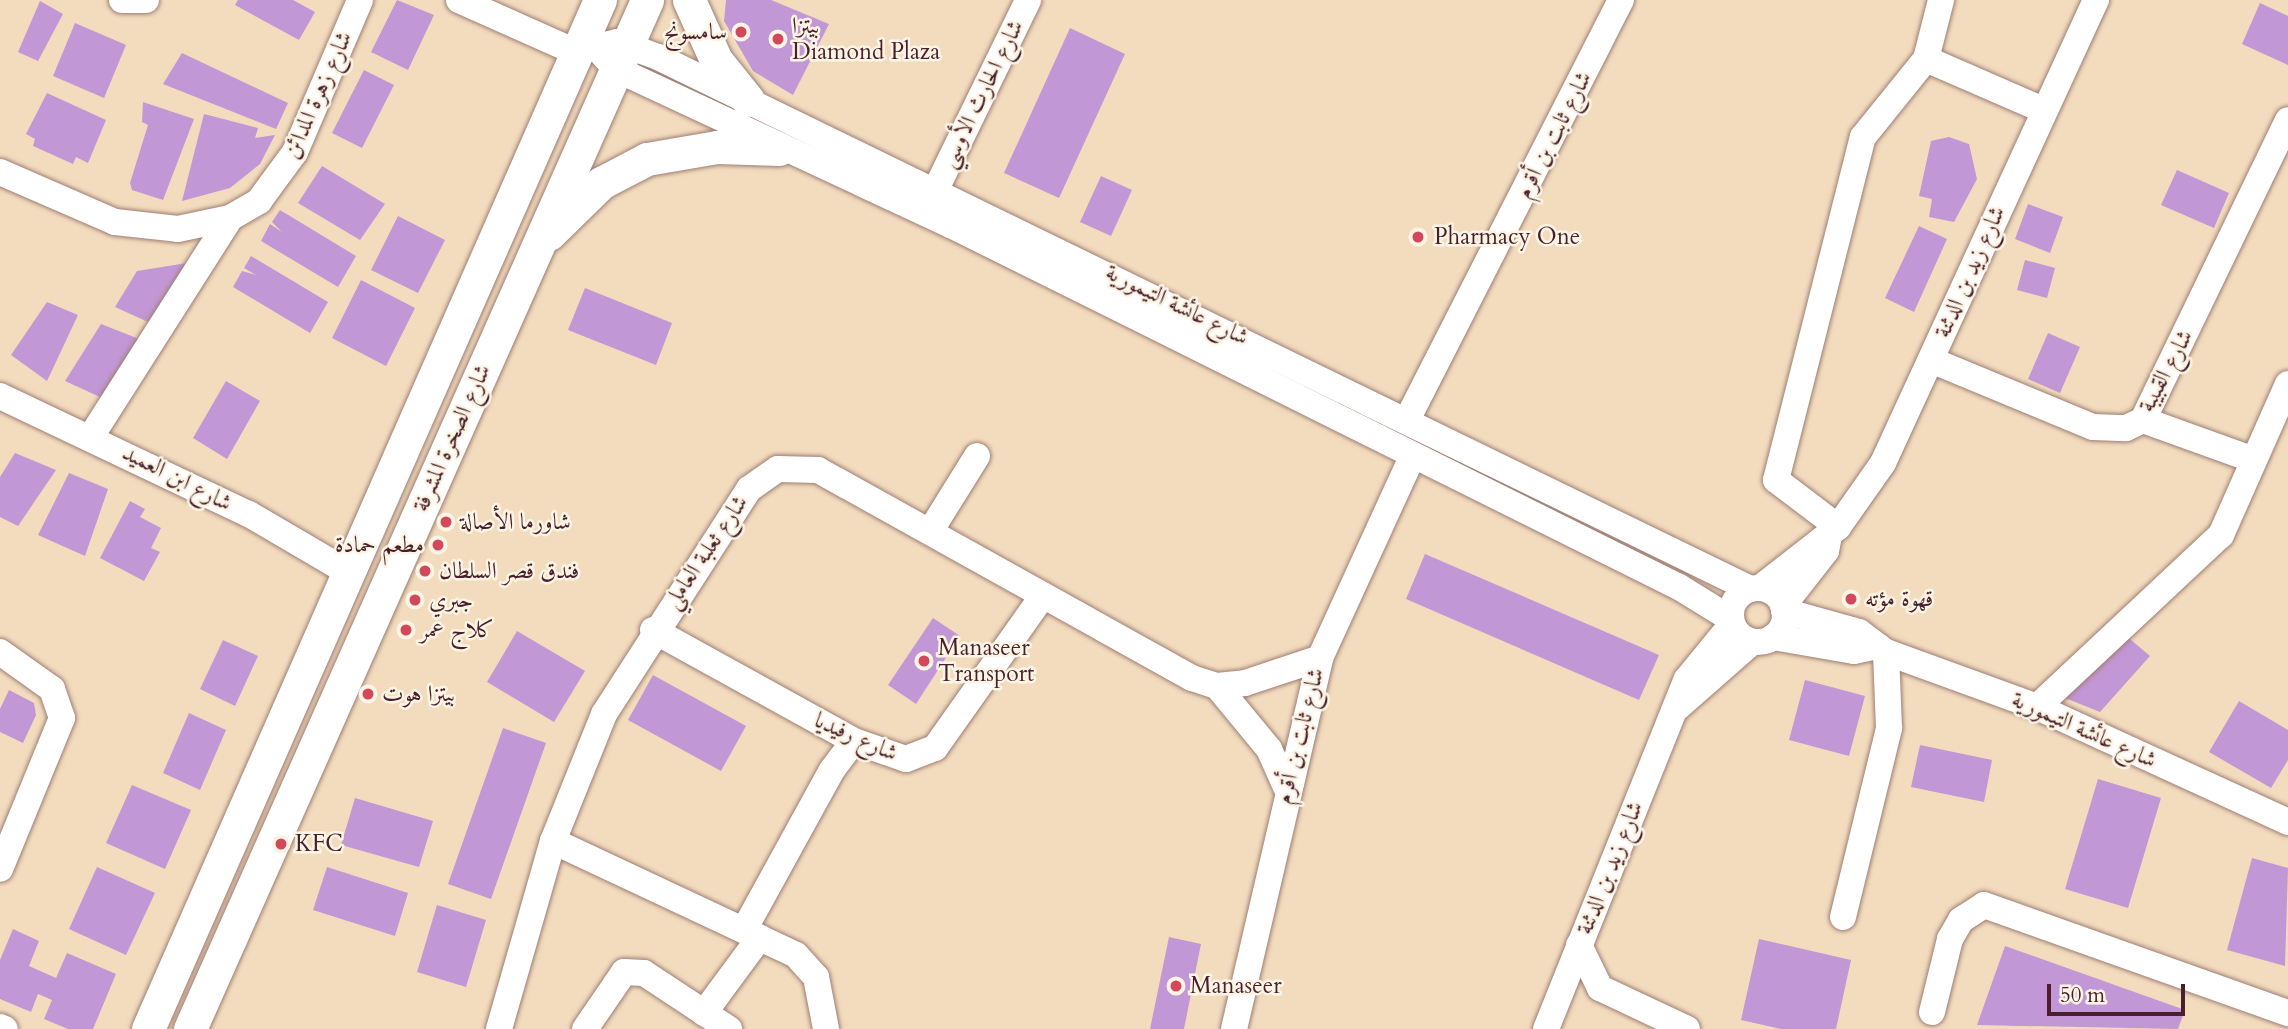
<!DOCTYPE html>
<meta charset="utf-8">
<style>
body{margin:0}
#map{position:relative;width:2288px;height:1029px;overflow:hidden;background:#f3dcbe;font-family:Cardo,Amiri,serif}
div>[style]{position:absolute}
[style*='--x']{left:calc(var(--x)*1px);top:calc(var(--y)*1px);width:calc(var(--w)*1px);rotate:calc(var(--a)*1deg)}
.building>*{inset:0;background:#c297d5}
.roads{filter:drop-shadow(0 0 2px #9e7e74) drop-shadow(0 0 2px #9e7e74)}
.minor>*{height:26px;margin:-13px;padding:0 13px;transform-origin:13px;border-radius:13px;background:#fff}
.minor>.ring{margin:-13px;padding:0;box-sizing:content-box;background:none;border:26px solid #fff;border-radius:50%}
.major>*{height:33px;margin:-16.5px;padding:0 16.5px;transform-origin:16.5px;border-radius:16.5px;background:#fff}
.dots>*{width:19px;height:19px;translate:-50% -50%;box-sizing:border-box;border:4px solid #fcf5e5;border-radius:50%}
span{translate:-50% -50%;white-space:nowrap;text-align:center;line-height:1.15;-webkit-text-stroke:5px #fcf5e5;paint-order:stroke}
.poi-label{font-size:23px;color:#4a1f2b}
.left{translate:0 -50%;text-align:left}
.right{translate:-100% -50%;text-align:right}
.street-label{font-size:23px;color:#4a1f2b}
.scale{position:absolute;left:2047px;top:984px;width:138px;height:32px;box-sizing:border-box;border:4px solid #4a1f2b;border-top:0;padding-left:9px;font-size:21px;line-height:24px;white-space:nowrap;color:#4a1f2b;-webkit-text-stroke:5px #fcf5e5;paint-order:stroke}
</style>
<div id="map">
<div class="building">
<div style="clip-path:polygon(238px 0,293px 0,315px 12px,299px 40px,235px 5px)"></div>
<div style="clip-path:polygon(397px 0,434px 15px,408px 70px,371px 52px)"></div>
<div style="clip-path:polygon(726px 0,771px 0,829px 24px,793px 95px,753px 71px,724px 21px)"></div>
<div style="clip-path:polygon(40px 1px,63px 14px,38px 61px,18px 52px)"></div>
<div style="clip-path:polygon(2260px 3px,2288px 16px,2288px 65px,2242px 44px)"></div>
<div style="clip-path:polygon(75px 23px,126px 45px,104px 98px,53px 76px)"></div>
<div style="clip-path:polygon(1070px 28px,1125px 54px,1059px 198px,1004px 173px)"></div>
<div style="clip-path:polygon(182px 53px,288px 103px,276px 129px,163px 84px)"></div>
<div style="clip-path:polygon(364px 70px,394px 85px,362px 148px,332px 133px)"></div>
<div style="clip-path:polygon(47px 93px,106px 120px,88px 163px,76px 157px,73px 164px,33px 146px,35px 139px,26px 134px)"></div>
<div style="clip-path:polygon(143px 102px,194px 119px,163px 200px,132px 190px,130px 183px,148px 125px,142px 122px)"></div>
<div style="clip-path:polygon(204px 114px,258px 128px,255px 138px,275px 135px,260px 164px,230px 188px,182px 201px)"></div>
<div style="clip-path:polygon(1949px 137px,1969px 144px,1977px 179px,1954px 222px,1929px 217px,1932px 199px,1919px 196px,1931px 141px)"></div>
<div style="clip-path:polygon(322px 166px,385px 204px,360px 240px,298px 203px)"></div>
<div style="clip-path:polygon(2177px 170px,2229px 193px,2214px 228px,2161px 205px)"></div>
<div style="clip-path:polygon(1101px 176px,1132px 190px,1111px 236px,1080px 222px)"></div>
<div style="clip-path:polygon(2028px 204px,2063px 217px,2050px 253px,2015px 239px)"></div>
<div style="clip-path:polygon(280px 210px,356px 256px,338px 287px,261px 241px,270px 224px,282px 232px,272px 222px)"></div>
<div style="clip-path:polygon(398px 216px,445px 240px,418px 293px,371px 270px)"></div>
<div style="clip-path:polygon(1919px 226px,1947px 239px,1914px 312px,1885px 298px)"></div>
<div style="clip-path:polygon(251px 256px,328px 302px,310px 333px,233px 287px,242px 271px,256px 275px,244px 268px)"></div>
<div style="clip-path:polygon(2025px 260px,2055px 268px,2047px 298px,2017px 290px)"></div>
<div style="clip-path:polygon(187px 263px,148px 322px,115px 307px,137px 271px)"></div>
<div style="clip-path:polygon(361px 280px,415px 308px,386px 366px,332px 338px)"></div>
<div style="clip-path:polygon(585px 288px,672px 323px,656px 365px,568px 330px)"></div>
<div style="clip-path:polygon(47px 302px,78px 315px,47px 381px,11px 355px)"></div>
<div style="clip-path:polygon(101px 324px,139px 339px,102px 398px,65px 381px)"></div>
<div style="clip-path:polygon(2048px 333px,2080px 347px,2060px 393px,2028px 379px)"></div>
<div style="clip-path:polygon(226px 381px,260px 401px,227px 459px,193px 438px)"></div>
<div style="clip-path:polygon(15px 453px,56px 470px,18px 526px,0 517px,0 477px)"></div>
<div style="clip-path:polygon(69px 473px,108px 489px,85px 556px,38px 535px)"></div>
<div style="clip-path:polygon(130px 501px,145px 509px,140px 517px,161px 528px,151px 548px,160px 552px,144px 581px,100px 558px)"></div>
<div style="clip-path:polygon(1425px 554px,1659px 655px,1639px 700px,1406px 599px)"></div>
<div style="clip-path:polygon(933px 618px,960px 636px,916px 704px,888px 685px)"></div>
<div style="clip-path:polygon(517px 631px,585px 671px,554px 722px,487px 682px)"></div>
<div style="clip-path:polygon(2124px 634px,2150px 656px,2100px 712px,2065px 698px)"></div>
<div style="clip-path:polygon(223px 640px,258px 656px,235px 706px,200px 689px)"></div>
<div style="clip-path:polygon(653px 675px,746px 726px,721px 771px,628px 720px)"></div>
<div style="clip-path:polygon(1805px 680px,1865px 696px,1849px 756px,1789px 740px)"></div>
<div style="clip-path:polygon(9px 690px,34px 703px,36px 715px,23px 743px,0 732px,0 709px)"></div>
<div style="clip-path:polygon(2239px 701px,2288px 730px,2288px 760px,2271px 788px,2209px 752px)"></div>
<div style="clip-path:polygon(189px 713px,226px 730px,200px 790px,163px 773px)"></div>
<div style="clip-path:polygon(503px 728px,546px 743px,491px 899px,448px 884px)"></div>
<div style="clip-path:polygon(1920px 745px,1992px 760px,1984px 802px,1911px 787px)"></div>
<div style="clip-path:polygon(2098px 779px,2161px 798px,2128px 908px,2065px 889px)"></div>
<div style="clip-path:polygon(132px 785px,191px 810px,165px 869px,106px 843px)"></div>
<div style="clip-path:polygon(355px 798px,433px 821px,419px 867px,341px 845px)"></div>
<div style="clip-path:polygon(2252px 858px,2288px 868px,2285px 966px,2227px 950px)"></div>
<div style="clip-path:polygon(97px 867px,155px 893px,126px 955px,69px 929px)"></div>
<div style="clip-path:polygon(327px 867px,408px 893px,395px 936px,313px 910px)"></div>
<div style="clip-path:polygon(437px 905px,486px 920px,466px 987px,417px 972px)"></div>
<div style="clip-path:polygon(13px 929px,39px 941px,29px 966px,56px 978px,67px 953px,116px 974px,93px 1029px,68px 1029px,44px 1019px,52px 1000px,38px 994px,31px 1012px,0 999px,0 960px)"></div>
<div style="clip-path:polygon(1169px 937px,1201px 944px,1184px 1029px,1150px 1029px)"></div>
<div style="clip-path:polygon(1759px 939px,1851px 960px,1836px 1029px,1781px 1029px,1741px 1020px)"></div>
<div style="clip-path:polygon(2005px 946px,2185px 1010px,2178px 1029px,1977px 1025px)"></div>
</div>
<div class="roads">
<div class="minor">
<div style="--x:122;--y:0;--w:24;--a:0"></div>
<div style="--x:459;--y:0;--w:128;--a:24"></div>
<div style="--x:576;--y:52;--w:42;--a:-13.7"></div>
<div style="--x:617;--y:42;--w:44;--a:20.1"></div>
<div style="--x:658;--y:57;--w:1215;--a:25.97"></div>
<div style="--x:603;--y:55;--w:19;--a:47"></div>
<div style="--x:616;--y:69;--w:370;--a:25"></div>
<div style="--x:951;--y:225;--w:813;--a:26.44"></div>
<div style="--x:1679;--y:587;--w:61;--a:31.6"></div>
<div style="--x:1926;--y:59;--w:61;--a:-75.7"></div>
<div style="--x:0;--y:172;--w:125;--a:23.5"></div>
<div style="--x:115;--y:222;--w:63;--a:6.3"></div>
<div style="--x:178;--y:229;--w:53;--a:-11.9"></div>
<div style="--x:230;--y:218;--w:34;--a:-30"></div>
<div style="--x:259;--y:201;--w:61;--a:-53.7"></div>
<div style="--x:295;--y:152;--w:165;--a:-66.8"></div>
<div style="--x:936;--y:189;--w:210;--a:-64"></div>
<div style="--x:1931;--y:360;--w:175;--a:22.5"></div>
<div style="--x:2093;--y:427;--w:33;--a:2"></div>
<div style="--x:2126;--y:428;--w:19;--a:-25"></div>
<div style="--x:2143;--y:420;--w:333;--a:-64.2"></div>
<div style="--x:0;--y:396;--w:276;--a:25.4"></div>
<div style="--x:249;--y:514;--w:115;--a:30.4"></div>
<div style="--x:1408;--y:418;--w:469;--a:-63"></div>
<div style="--x:2143;--y:420;--w:118;--a:19.8"></div>
<div style="--x:92;--y:435;--w:257;--a:-57.5"></div>
<div style="--x:1838;--y:527;--w:78;--a:-142.8"></div>
<div style="--x:1776;--y:480;--w:354;--a:-75.8"></div>
<div style="--x:1863;--y:137;--w:100;--a:-51.1"></div>
<div style="--x:1926;--y:59;--w:125;--a:23.5"></div>
<div style="--x:931;--y:530;--w:87;--a:-58.1"></div>
<div style="--x:1760;--y:588;--w:99;--a:-38"></div>
<div style="--x:1838;--y:527;--w:78;--a:-54.9"></div>
<div style="--x:1883;--y:463;--w:510;--a:-65.3"></div>
<div class="ring" style="left:1731px;top:588px;width:28px;height:28px"></div>
<div style="--x:1783;--y:606;--w:70;--a:-52"></div>
<div style="--x:1826;--y:551;--w:15;--a:-79"></div>
<div style="--x:1784;--y:611;--w:78;--a:15.6"></div>
<div style="--x:1859;--y:632;--w:34;--a:37"></div>
<div style="--x:1886;--y:652;--w:161;--a:20"></div>
<div style="--x:2037;--y:707;--w:276;--a:24.6"></div>
<div style="--x:653;--y:630;--w:230;--a:28.9"></div>
<div style="--x:854;--y:741;--w:55;--a:19.1"></div>
<div style="--x:906;--y:759;--w:31;--a:-21"></div>
<div style="--x:935;--y:748;--w:185;--a:-54.7"></div>
<div style="--x:1773;--y:637;--w:82;--a:9.8"></div>
<div style="--x:1854;--y:651;--w:24;--a:-12"></div>
<div style="--x:0;--y:652;--w:64;--a:35.4"></div>
<div style="--x:52;--y:689;--w:31;--a:71"></div>
<div style="--x:62;--y:718;--w:163;--a:112.3"></div>
<div style="--x:1217;--y:686;--w:82;--a:50.5"></div>
<div style="--x:1269;--y:749;--w:42;--a:65.9"></div>
<div style="--x:2037;--y:707;--w:252;--a:-43.1"></div>
<div style="--x:2221;--y:535;--w:165;--a:-66.1"></div>
<div style="--x:1677;--y:708;--w:100;--a:-41.3"></div>
<div style="--x:553;--y:841;--w:268;--a:25.1"></div>
<div style="--x:796;--y:955;--w:30;--a:48"></div>
<div style="--x:816;--y:977;--w:53;--a:79.1"></div>
<div style="--x:1843;--y:917;--w:195;--a:-76.3"></div>
<div style="--x:1889;--y:728;--w:76;--a:-92.3"></div>
<div style="--x:744;--y:930;--w:183;--a:-61.2"></div>
<div style="--x:832;--y:770;--w:36;--a:-53"></div>
<div style="--x:1579;--y:945;--w:48;--a:64"></div>
<div style="--x:1600;--y:988;--w:96;--a:25.2"></div>
<div style="--x:1932;--y:1012;--w:75;--a:-76.1"></div>
<div style="--x:1950;--y:939;--w:22;--a:-60"></div>
<div style="--x:1961;--y:920;--w:27;--a:-33"></div>
<div style="--x:1984;--y:905;--w:323;--a:19.6"></div>
<div style="--x:704;--y:1013;--w:94;--a:-53.6"></div>
<div style="--x:0;--y:1027;--w:5;--a:22"></div>
<div style="--x:499;--y:1029;--w:196;--a:-74"></div>
<div style="--x:553;--y:841;--w:137;--a:-68.1"></div>
<div style="--x:604;--y:714;--w:268;--a:-57.2"></div>
<div style="--x:749;--y:489;--w:35;--a:-35"></div>
<div style="--x:778;--y:469;--w:40;--a:1.4"></div>
<div style="--x:818;--y:470;--w:428;--a:29.1"></div>
<div style="--x:1192;--y:678;--w:26;--a:18"></div>
<div style="--x:1217;--y:686;--w:28;--a:-6"></div>
<div style="--x:1245;--y:683;--w:79;--a:-18.4"></div>
<div style="--x:585;--y:1029;--w:69;--a:-55.6"></div>
<div style="--x:624;--y:972;--w:20;--a:3"></div>
<div style="--x:644;--y:973;--w:102;--a:33.4"></div>
<div style="--x:1234;--y:1029;--w:381;--a:-76.9"></div>
<div style="--x:1320;--y:658;--w:221;--a:-65.4"></div>
<div style="--x:1546;--y:1029;--w:377;--a:-68.1"></div>
<div style="--x:1687;--y:679;--w:71;--a:-50.7"></div>
</div>
<div class="major">
<div style="--x:689;--y:0;--w:66;--a:65.8"></div>
<div style="--x:716;--y:60;--w:51;--a:51.3"></div>
<div style="--x:549;--y:234;--w:73;--a:-44.4"></div>
<div style="--x:601;--y:183;--w:52;--a:-27.6"></div>
<div style="--x:647;--y:159;--w:71;--a:-9.7"></div>
<div style="--x:717;--y:147;--w:62;--a:1.8"></div>
<div style="--x:148;--y:1029;--w:1124;--a:-66.29"></div>
<div style="--x:190;--y:1029;--w:1126;--a:-66.05"></div>
</div>
</div>
<div class="dots">
<div style="left:741px;top:32px;background:#d1495b"></div>
<div style="left:778px;top:39px;background:#d1495b"></div>
<div style="left:1418px;top:237px;background:#d1495b"></div>
<div style="left:446px;top:522px;background:#d1495b"></div>
<div style="left:438px;top:545px;background:#d1495b"></div>
<div style="left:425px;top:571px;background:#d1495b"></div>
<div style="left:1851px;top:599px;background:#d1495b"></div>
<div style="left:415px;top:600px;background:#d1495b"></div>
<div style="left:406px;top:630px;background:#d1495b"></div>
<div style="left:924px;top:661px;background:#d1495b"></div>
<div style="left:368px;top:694px;background:#d1495b"></div>
<div style="left:281px;top:844px;background:#d1495b"></div>
<div style="left:1176px;top:986px;background:#d1495b"></div>
</div>
<div class="poi-label">
<span class="left" style="left:792px;top:39px">بيتزا<br>Diamond Plaza</span>
<span class="right" style="left:727px;top:32px">سامسونج</span>
<span class="left" style="left:1434px;top:237px">Pharmacy One</span>
<span class="left" style="left:460px;top:522px">شاورما الأصالة</span>
<span class="right" style="left:424px;top:545px">مطعم حمادة</span>
<span class="left" style="left:439px;top:571px">فندق قصر السلطان</span>
<span class="left" style="left:1865px;top:599px">قهوة مؤته</span>
<span class="left" style="left:429px;top:600px">جبري</span>
<span class="left" style="left:420px;top:630px">كلاج عمر</span>
<span class="left" style="left:938px;top:661px">Manaseer<br>Transport</span>
<span class="left" style="left:382px;top:694px">بيتزا هوت</span>
<span class="left" style="left:295px;top:844px">KFC</span>
<span class="left" style="left:1190px;top:986px">Manaseer</span>
</div>
<div class="street-label">
<span style="left:982px;top:94px;rotate:-64deg">شارع الحارث الأوسي</span>
<span style="left:318px;top:95px;rotate:-66deg">شارع زهرة المدائن</span>
<span style="left:1554px;top:135px;rotate:-63deg">شارع ثابت بن أقرم</span>
<span style="left:1970px;top:272px;rotate:-66deg">شارع زيد بن الدثنة</span>
<span style="left:1177px;top:305px;rotate:26deg">شارع عائشة التيمورية</span>
<span style="left:2166px;top:371px;rotate:-62deg">شارع القبيبة</span>
<span style="left:452px;top:438px;rotate:-66deg">شارع الصخرة المشرفة</span>
<span style="left:177px;top:478px;rotate:27deg">شارع ابن العميد</span>
<span style="left:706px;top:552px;rotate:-56deg">شارع ثعلبة العاملي</span>
<span style="left:2084px;top:730px;rotate:24deg">شارع عائشة التيمورية</span>
<span style="left:1300px;top:736px;rotate:-76deg">شارع ثابت بن أقرم</span>
<span style="left:856px;top:737px;rotate:24deg">شارع رفيديا</span>
<span style="left:1610px;top:868px;rotate:-68deg">شارع زيد بن الدثنة</span>
</div>
<div class="scale">50 m</div>
</div>
